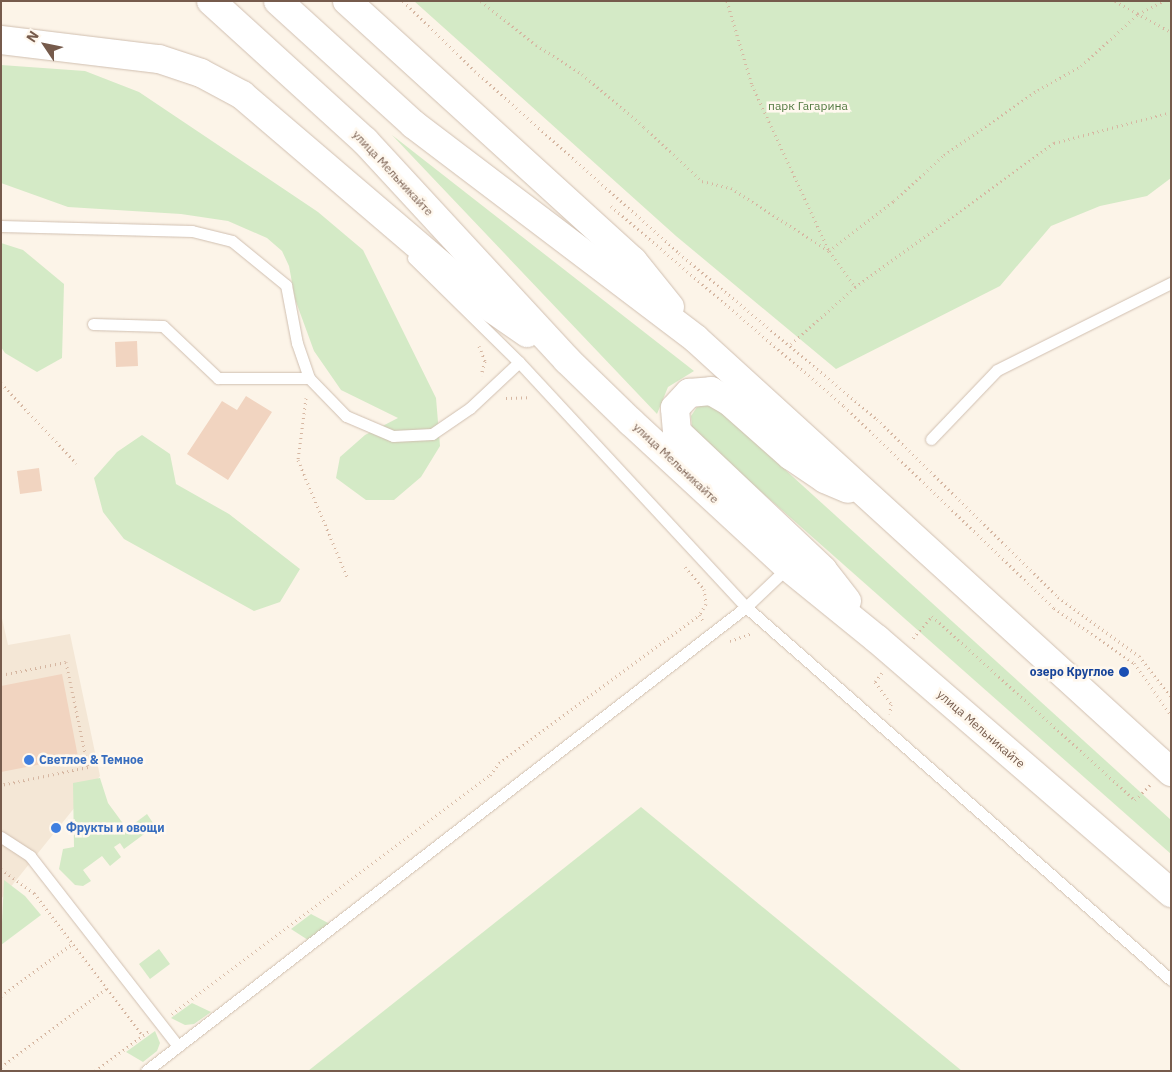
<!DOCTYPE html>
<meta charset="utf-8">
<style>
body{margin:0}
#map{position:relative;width:1172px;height:1072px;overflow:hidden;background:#fcf4e8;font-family:"IBM Plex Sans",sans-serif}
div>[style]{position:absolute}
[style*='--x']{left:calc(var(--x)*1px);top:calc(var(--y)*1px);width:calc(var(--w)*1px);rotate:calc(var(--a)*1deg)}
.residential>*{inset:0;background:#f4e7d6}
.green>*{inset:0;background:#d4eac6}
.building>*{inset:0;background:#f1d4c0}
.path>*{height:3px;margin-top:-1.5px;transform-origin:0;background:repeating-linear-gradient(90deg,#d6b7a2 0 1px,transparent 0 5px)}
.roads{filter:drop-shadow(0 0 1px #d0bfb0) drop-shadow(0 0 1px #d0bfb0)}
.service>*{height:11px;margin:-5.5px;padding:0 5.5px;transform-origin:5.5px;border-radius:5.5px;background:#fff}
.secondary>*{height:28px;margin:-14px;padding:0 14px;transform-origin:14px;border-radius:14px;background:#fff}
.dots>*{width:14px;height:14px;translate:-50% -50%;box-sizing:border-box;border:2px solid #fff8ee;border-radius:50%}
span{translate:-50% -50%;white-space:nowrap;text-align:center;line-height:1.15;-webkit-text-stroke:5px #fff8ee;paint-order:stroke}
.park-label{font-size:12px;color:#547b43}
.street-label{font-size:12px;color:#765b4c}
.transit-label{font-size:12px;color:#164399;font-weight:700}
.right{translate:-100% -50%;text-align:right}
.shop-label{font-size:12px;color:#366cbe;font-weight:700}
.left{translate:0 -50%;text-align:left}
.frame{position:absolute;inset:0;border:2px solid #765b4c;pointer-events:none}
.north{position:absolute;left:20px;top:20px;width:50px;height:50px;-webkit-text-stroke:4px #fff8ee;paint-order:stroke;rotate:304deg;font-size:14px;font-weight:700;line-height:20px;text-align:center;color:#765b4c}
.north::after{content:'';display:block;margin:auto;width:18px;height:22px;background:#765b4c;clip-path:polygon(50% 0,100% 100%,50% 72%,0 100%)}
</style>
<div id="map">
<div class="residential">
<div style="clip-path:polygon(1px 614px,8px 645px,70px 634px,100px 776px,1px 899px)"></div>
</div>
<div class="green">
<div style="clip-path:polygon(414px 1px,1171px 1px,1171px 178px,1147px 196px,1100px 206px,1051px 226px,1000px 286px,836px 369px,676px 236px)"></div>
<div style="clip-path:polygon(1px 65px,85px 71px,139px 92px,318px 212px,363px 250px,436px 398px,440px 446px,421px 477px,394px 500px,366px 500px,336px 478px,340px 457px,365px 435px,398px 418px,341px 390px,314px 351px,295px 299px,289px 266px,282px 251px,267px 238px,228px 221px,181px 214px,68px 207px,1px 183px)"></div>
<div style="clip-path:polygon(392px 135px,694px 371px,668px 387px,657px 414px)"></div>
<div style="clip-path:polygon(1px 243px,23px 250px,64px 284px,62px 358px,37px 372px,5px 353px,1px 347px)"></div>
<div style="clip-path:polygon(706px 404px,716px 407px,1171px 820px,1171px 854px,697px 435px,692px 427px,691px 416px,697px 407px)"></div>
<div style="clip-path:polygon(142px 435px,170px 454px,176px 484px,229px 514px,300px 569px,280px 602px,254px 611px,124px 539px,103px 512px,94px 478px,117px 452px)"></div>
<div style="clip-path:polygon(100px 778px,108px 803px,127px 829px,147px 814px,155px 826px,124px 849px,120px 843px,114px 847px,121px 857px,110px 866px,102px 856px,83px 870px,91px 881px,83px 886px,75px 885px,59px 869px,63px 849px,74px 847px,73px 783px)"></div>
<div style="clip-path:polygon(641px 807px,962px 1071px,308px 1071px)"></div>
<div style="clip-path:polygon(4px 880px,25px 896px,41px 915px,1px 945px)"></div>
<div style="clip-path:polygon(311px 914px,330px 924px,308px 940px,291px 929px)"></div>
<div style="clip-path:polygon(159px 949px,170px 964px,150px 979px,139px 964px)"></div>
<div style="clip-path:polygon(192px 1003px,211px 1012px,194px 1024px,185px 1025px,171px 1018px)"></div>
<div style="clip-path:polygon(155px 1031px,160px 1043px,157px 1051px,143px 1062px,126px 1052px)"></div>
</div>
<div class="building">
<div style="clip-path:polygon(137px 341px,138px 366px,116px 367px,115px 342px)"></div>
<div style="clip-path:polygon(246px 396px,272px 412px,228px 480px,187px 454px,222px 401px,237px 410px)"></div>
<div style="clip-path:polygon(39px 468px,42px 491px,20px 494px,17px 471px)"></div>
<div style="clip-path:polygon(62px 674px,78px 757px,1px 772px,1px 686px)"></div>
</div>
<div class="path">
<div style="--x:403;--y:1;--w:100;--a:44.2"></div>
<div style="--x:475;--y:71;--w:273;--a:41.7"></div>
<div style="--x:679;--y:253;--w:258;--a:40"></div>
<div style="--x:877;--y:419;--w:254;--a:44.5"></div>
<div style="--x:1058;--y:597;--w:100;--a:36.1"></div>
<div style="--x:1139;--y:656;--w:52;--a:52"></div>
<div style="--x:481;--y:1;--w:70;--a:38.7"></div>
<div style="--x:536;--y:45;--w:54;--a:32.2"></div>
<div style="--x:582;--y:74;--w:82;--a:40.5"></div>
<div style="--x:644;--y:127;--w:79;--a:43"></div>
<div style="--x:702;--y:181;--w:30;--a:14"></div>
<div style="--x:731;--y:188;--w:117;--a:32.7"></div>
<div style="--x:829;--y:251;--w:82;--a:-37.6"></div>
<div style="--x:894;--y:201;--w:68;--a:-42.6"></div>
<div style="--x:944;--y:155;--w:114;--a:-34.7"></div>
<div style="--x:1038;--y:90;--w:49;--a:-29.2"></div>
<div style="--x:1081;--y:66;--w:77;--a:-42.4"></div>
<div style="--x:1138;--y:14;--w:28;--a:-27"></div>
<div style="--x:727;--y:1;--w:88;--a:73.4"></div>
<div style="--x:752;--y:85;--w:183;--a:65.1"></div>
<div style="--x:829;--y:251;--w:44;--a:54.2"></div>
<div style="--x:1115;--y:1;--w:64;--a:29"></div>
<div style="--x:611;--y:206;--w:307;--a:40.6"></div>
<div style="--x:844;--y:406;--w:291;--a:43.9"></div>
<div style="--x:1054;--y:608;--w:97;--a:34.5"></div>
<div style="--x:1134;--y:663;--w:64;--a:54.6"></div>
<div style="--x:791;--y:344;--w:86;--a:-41.7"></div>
<div style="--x:855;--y:287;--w:246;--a:-35.9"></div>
<div style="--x:1054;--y:143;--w:121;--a:-14.8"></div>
<div style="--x:479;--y:346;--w:16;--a:68"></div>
<div style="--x:485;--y:361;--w:15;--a:106"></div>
<div style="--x:1;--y:383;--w:110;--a:46.8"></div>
<div style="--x:306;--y:398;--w:63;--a:97.4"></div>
<div style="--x:298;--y:460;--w:129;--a:67.2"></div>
<div style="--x:506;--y:398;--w:23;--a:-2"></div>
<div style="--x:685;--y:567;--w:29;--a:49"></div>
<div style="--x:704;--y:589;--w:15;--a:82"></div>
<div style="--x:706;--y:604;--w:13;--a:122"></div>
<div style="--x:699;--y:615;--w:7;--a:56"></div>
<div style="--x:913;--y:638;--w:29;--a:-49"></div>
<div style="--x:932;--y:616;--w:274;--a:42.2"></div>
<div style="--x:1135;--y:800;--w:23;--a:-45"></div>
<div style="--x:730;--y:641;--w:23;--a:-20"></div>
<div style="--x:882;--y:673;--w:11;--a:128"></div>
<div style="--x:875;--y:682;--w:27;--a:54"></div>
<div style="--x:891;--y:704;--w:10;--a:96"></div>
<div style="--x:1;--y:675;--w:66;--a:-11.3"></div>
<div style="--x:66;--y:662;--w:107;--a:78.2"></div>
<div style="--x:88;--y:767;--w:89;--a:168.3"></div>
<div style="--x:1;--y:869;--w:41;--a:36"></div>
<div style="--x:34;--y:893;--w:180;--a:52.7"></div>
<div style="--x:1;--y:996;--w:88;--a:-36.2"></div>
<div style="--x:172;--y:1014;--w:398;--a:-36.9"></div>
<div style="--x:490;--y:775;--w:15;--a:-53"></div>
<div style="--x:499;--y:763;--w:249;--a:-36.5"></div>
<div style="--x:1;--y:1067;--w:131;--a:-36.6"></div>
<div style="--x:95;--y:1071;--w:67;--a:-36.5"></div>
</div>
<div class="roads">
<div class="service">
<div style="--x:1;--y:226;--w:191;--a:1.5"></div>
<div style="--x:192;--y:231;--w:41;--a:14"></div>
<div style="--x:232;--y:241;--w:70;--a:39.2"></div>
<div style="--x:286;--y:285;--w:59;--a:79.3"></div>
<div style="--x:297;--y:343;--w:37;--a:71"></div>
<div style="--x:309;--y:378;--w:53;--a:45.8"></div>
<div style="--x:346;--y:416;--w:51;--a:23.1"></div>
<div style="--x:393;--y:436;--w:39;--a:-3"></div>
<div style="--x:432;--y:434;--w:46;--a:-34.4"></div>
<div style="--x:470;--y:408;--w:67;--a:-43.2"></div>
<div style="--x:413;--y:258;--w:148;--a:44.5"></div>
<div style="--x:519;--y:362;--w:334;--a:47.2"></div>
<div style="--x:746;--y:607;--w:565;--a:41.27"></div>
<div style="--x:93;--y:324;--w:70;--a:1.6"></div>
<div style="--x:163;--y:326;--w:76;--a:43.4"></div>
<div style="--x:218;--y:378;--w:91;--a:0"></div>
<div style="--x:931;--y:439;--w:95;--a:-46.3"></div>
<div style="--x:997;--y:370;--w:195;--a:-26.6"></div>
<div style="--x:1;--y:837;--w:35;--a:33"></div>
<div style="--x:30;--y:856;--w:241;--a:52.1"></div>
<div style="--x:146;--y:1071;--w:758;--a:-37.72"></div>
<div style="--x:746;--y:607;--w:58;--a:-43.6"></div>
</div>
<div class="secondary">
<div style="--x:211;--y:1;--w:208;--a:42.3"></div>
<div style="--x:365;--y:141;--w:298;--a:47.3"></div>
<div style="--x:567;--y:360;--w:89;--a:44.1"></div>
<div style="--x:631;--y:422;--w:214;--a:42.7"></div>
<div style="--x:788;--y:567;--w:114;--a:39"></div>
<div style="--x:877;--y:639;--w:389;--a:40.8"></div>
<div style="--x:278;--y:1;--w:183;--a:42.3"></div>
<div style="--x:413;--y:124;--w:355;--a:37.2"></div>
<div style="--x:696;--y:339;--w:643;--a:42.35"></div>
<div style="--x:347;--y:1;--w:387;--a:42.3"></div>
<div style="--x:633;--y:261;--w:59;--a:51.2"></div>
<div style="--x:1;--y:40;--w:159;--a:6.9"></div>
<div style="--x:159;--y:59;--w:44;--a:18.4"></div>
<div style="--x:201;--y:73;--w:47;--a:28.2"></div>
<div style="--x:242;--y:95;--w:328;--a:40.5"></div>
<div style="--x:491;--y:308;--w:44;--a:34.8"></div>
<div style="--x:847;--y:601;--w:39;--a:-128"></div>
<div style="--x:823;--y:570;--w:201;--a:-136.6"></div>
<div style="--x:677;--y:432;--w:24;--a:-95"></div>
<div style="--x:675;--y:408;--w:21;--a:-47"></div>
<div style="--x:689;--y:393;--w:22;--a:-5"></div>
<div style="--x:711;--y:391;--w:22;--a:30"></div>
<div style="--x:730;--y:402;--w:81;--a:41.5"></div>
<div style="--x:791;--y:456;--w:41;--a:34.1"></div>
<div style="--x:825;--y:479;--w:25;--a:23"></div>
</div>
</div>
<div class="dots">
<div style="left:1124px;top:672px;background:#1a4fb4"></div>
<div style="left:29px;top:760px;background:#3f7fe0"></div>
<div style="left:56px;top:828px;background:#3f7fe0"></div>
</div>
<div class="park-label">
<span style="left:808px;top:106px">парк Гагарина</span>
</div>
<div class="street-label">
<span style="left:393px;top:173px;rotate:47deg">улица Мельникайте</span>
<span style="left:676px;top:463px;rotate:43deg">улица Мельникайте</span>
<span style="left:981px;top:729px;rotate:41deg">улица Мельникайте</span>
</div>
<div class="transit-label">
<span class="right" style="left:1114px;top:672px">озеро Круглое</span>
</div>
<div class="shop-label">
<span class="left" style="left:39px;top:760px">Светлое &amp; Темное</span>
<span class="left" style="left:66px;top:828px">Фрукты и овощи</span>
</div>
<div class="frame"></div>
<div class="north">N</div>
</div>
